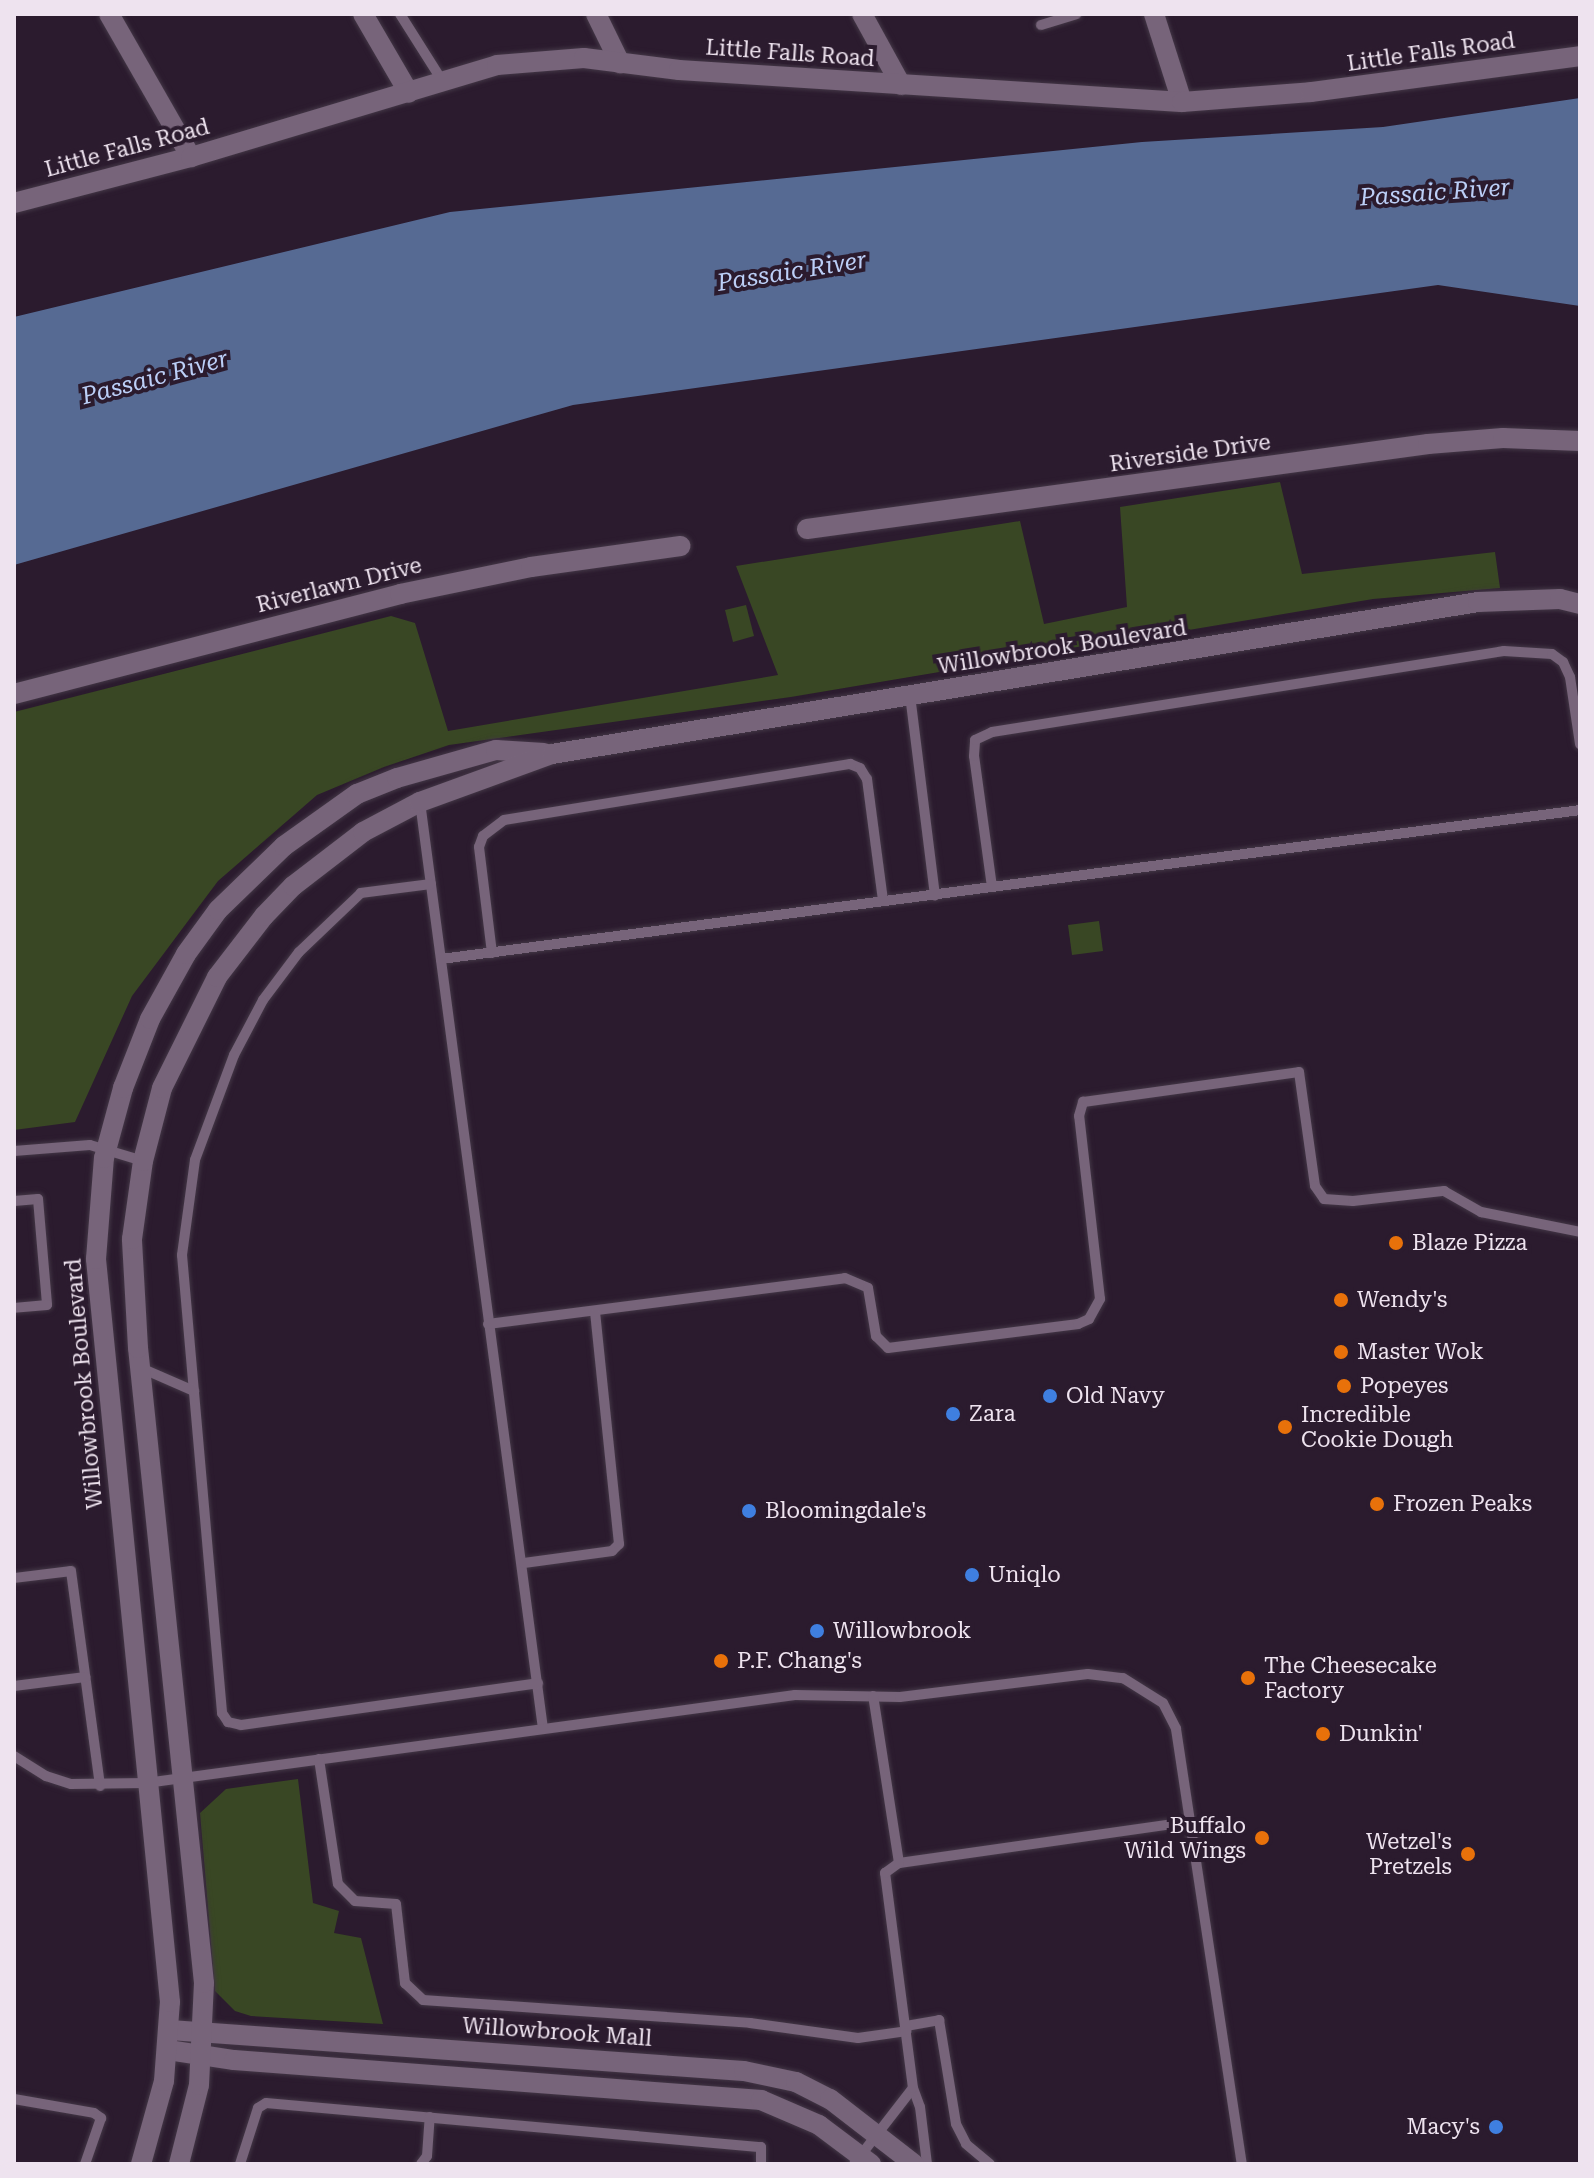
<!DOCTYPE html>
<style>
body{margin:0}
#map{position:relative;width:1594px;height:2178px;overflow:hidden;background:#2b1b2e;font-family:"Roboto Serif",serif}
div>[style]{position:absolute}
[style*='--x']{left:calc(var(--x)*1px);top:calc(var(--y)*1px);width:calc(var(--w)*1px);rotate:calc(var(--a)*1deg)}
.green>*{inset:0;background:#394724}
.water>*{inset:0;background:#566a93}
.roads{filter:drop-shadow(0 0 2px #433746) drop-shadow(0 0 2px #433746)}
.service>*{height:10px;margin:-5px;padding:0 5px;transform-origin:5px;border-radius:5px;background:#77647a}
.minor>*{height:20px;margin:-10px;padding:0 10px;transform-origin:10px;border-radius:10px;background:#77647a}
.tertiary>*{height:20px;margin:-10px;padding:0 10px;transform-origin:10px;border-radius:10px;background:#77647a}
.dots>*{width:22px;height:22px;translate:-50% -50%;box-sizing:border-box;border:4px solid #2b1b2e;border-radius:50%}
span{translate:-50% -50%;white-space:nowrap;text-align:center;line-height:1.15;-webkit-text-stroke:8px #2b1b2e;paint-order:stroke}
.street-label{font-size:22px;color:#eee3ef}
.poi-label{font-size:22px;color:#eee3ef}
.left{translate:0 -50%;text-align:left}
.right{translate:-100% -50%;text-align:right}
.water-label{font-size:24px;color:#bccff7;font-style:italic}
.frame{position:absolute;inset:0;border:16px solid #eee3ef;pointer-events:none}
</style>
<div id="map">
<div class="green">
<div style="clip-path:polygon(1280px 482px,1302px 574px,1495px 552px,1500px 588px,1373px 599px,791px 697px,449px 745px,384px 767px,317px 795px,218px 881px,132px 996px,75px 1122px,14px 1130px,14px 712px,391px 616px,415px 623px,448px 731px,778px 675px,736px 566px,1020px 521px,1044px 624px,1127px 607px,1120px 507px)"></div>
<div style="clip-path:polygon(746px 605px,754px 636px,733px 642px,725px 610px)"></div>
<div style="clip-path:polygon(1099px 921px,1103px 951px,1072px 955px,1068px 925px)"></div>
<div style="clip-path:polygon(298px 1779px,313px 1903px,339px 1911px,334px 1933px,361px 1938px,383px 2024px,251px 2016px,235px 2011px,215px 1991px,200px 1813px,226px 1789px)"></div>
</div>
<div class="water">
<div style="clip-path:polygon(1580px 98px,1580px 306px,1438px 285px,573px 405px,14px 565px,14px 317px,450px 212px,1142px 142px,1383px 127px)"></div>
</div>
<div class="roads">
<div class="service">
<div style="--x:400;--y:14;--w:80;--a:57.7"></div>
<div style="--x:1041;--y:25;--w:37;--a:-17"></div>
<div style="--x:910;--y:695;--w:202;--a:82.9"></div>
<div style="--x:420;--y:802;--w:935;--a:82.44"></div>
<div style="--x:431;--y:884;--w:71;--a:172.7"></div>
<div style="--x:361;--y:893;--w:86;--a:136.4"></div>
<div style="--x:299;--y:952;--w:60;--a:126.9"></div>
<div style="--x:263;--y:1000;--w:62;--a:117.8"></div>
<div style="--x:234;--y:1055;--w:112;--a:110.4"></div>
<div style="--x:195;--y:1160;--w:96;--a:97.8"></div>
<div style="--x:182;--y:1255;--w:460;--a:85"></div>
<div style="--x:222;--y:1713;--w:11;--a:56"></div>
<div style="--x:228;--y:1722;--w:13;--a:13"></div>
<div style="--x:241;--y:1725;--w:300;--a:-8"></div>
<div style="--x:992;--y:887;--w:132;--a:-97.8"></div>
<div style="--x:974;--y:756;--w:16;--a:-86"></div>
<div style="--x:975;--y:740;--w:19;--a:-25"></div>
<div style="--x:992;--y:732;--w:518;--a:-8.99"></div>
<div style="--x:1504;--y:651;--w:48;--a:3.6"></div>
<div style="--x:1552;--y:654;--w:14;--a:36"></div>
<div style="--x:1563;--y:662;--w:17;--a:65"></div>
<div style="--x:1570;--y:677;--w:68;--a:81.5"></div>
<div style="--x:492;--y:953;--w:107;--a:-97"></div>
<div style="--x:479;--y:847;--w:12;--a:-70"></div>
<div style="--x:483;--y:836;--w:26;--a:-37"></div>
<div style="--x:504;--y:820;--w:351;--a:-9.2"></div>
<div style="--x:850;--y:764;--w:11;--a:22"></div>
<div style="--x:860;--y:768;--w:13;--a:58"></div>
<div style="--x:867;--y:779;--w:123;--a:82.5"></div>
<div style="--x:441;--y:959;--w:1149;--a:-7.45"></div>
<div style="--x:14;--y:1151;--w:76;--a:-4.5"></div>
<div style="--x:90;--y:1145;--w:55;--a:16.8"></div>
<div style="--x:14;--y:1201;--w:24;--a:-5"></div>
<div style="--x:38;--y:1199;--w:106;--a:85.1"></div>
<div style="--x:47;--y:1305;--w:33;--a:175"></div>
<div style="--x:488;--y:1324;--w:360;--a:-7.3"></div>
<div style="--x:845;--y:1278;--w:25;--a:23"></div>
<div style="--x:868;--y:1288;--w:49;--a:80.5"></div>
<div style="--x:876;--y:1336;--w:17;--a:45"></div>
<div style="--x:888;--y:1348;--w:192;--a:-7.2"></div>
<div style="--x:1078;--y:1324;--w:12;--a:-24"></div>
<div style="--x:1089;--y:1319;--w:23;--a:-61"></div>
<div style="--x:1100;--y:1299;--w:184;--a:-96.5"></div>
<div style="--x:1079;--y:1116;--w:15;--a:-74"></div>
<div style="--x:1083;--y:1102;--w:218;--a:-7.9"></div>
<div style="--x:1299;--y:1072;--w:115;--a:82"></div>
<div style="--x:1315;--y:1186;--w:16;--a:55"></div>
<div style="--x:1324;--y:1199;--w:29;--a:4"></div>
<div style="--x:1353;--y:1201;--w:92;--a:-6.3"></div>
<div style="--x:1444;--y:1191;--w:43;--a:29.6"></div>
<div style="--x:1481;--y:1212;--w:101;--a:11.4"></div>
<div style="--x:141;--y:1368;--w:58;--a:23.5"></div>
<div style="--x:524;--y:1563;--w:89;--a:-7.8"></div>
<div style="--x:612;--y:1551;--w:10;--a:-45"></div>
<div style="--x:619;--y:1544;--w:232;--a:-95.9"></div>
<div style="--x:14;--y:1578;--w:57;--a:-7"></div>
<div style="--x:71;--y:1571;--w:217;--a:82.3"></div>
<div style="--x:14;--y:1686;--w:72;--a:-7.2"></div>
<div style="--x:14;--y:1756;--w:38;--a:32"></div>
<div style="--x:46;--y:1776;--w:26;--a:18"></div>
<div style="--x:71;--y:1784;--w:75;--a:-0.8"></div>
<div style="--x:146;--y:1783;--w:655;--a:-7.72"></div>
<div style="--x:795;--y:1695;--w:105;--a:1.1"></div>
<div style="--x:900;--y:1697;--w:189;--a:-7"></div>
<div style="--x:1088;--y:1674;--w:35;--a:7"></div>
<div style="--x:1123;--y:1678;--w:47;--a:32"></div>
<div style="--x:1163;--y:1703;--w:29;--a:63"></div>
<div style="--x:1176;--y:1729;--w:440;--a:81.4"></div>
<div style="--x:319;--y:1759;--w:126;--a:81.4"></div>
<div style="--x:338;--y:1884;--w:24;--a:45"></div>
<div style="--x:355;--y:1901;--w:41;--a:4.2"></div>
<div style="--x:396;--y:1904;--w:80;--a:83.5"></div>
<div style="--x:405;--y:1983;--w:25;--a:43"></div>
<div style="--x:423;--y:2000;--w:328;--a:4"></div>
<div style="--x:750;--y:2023;--w:109;--a:7.9"></div>
<div style="--x:858;--y:2038;--w:49;--a:-8.1"></div>
<div style="--x:899;--y:1863;--w:292;--a:-8.1"></div>
<div style="--x:906;--y:2026;--w:34;--a:-10"></div>
<div style="--x:939;--y:2020;--w:105;--a:80.7"></div>
<div style="--x:956;--y:2124;--w:22;--a:63"></div>
<div style="--x:966;--y:2144;--w:31;--a:40"></div>
<div style="--x:913;--y:2088;--w:20;--a:70"></div>
<div style="--x:920;--y:2107;--w:57;--a:83"></div>
<div style="--x:14;--y:2099;--w:81;--a:9.9"></div>
<div style="--x:94;--y:2113;--w:9;--a:36"></div>
<div style="--x:101;--y:2118;--w:49;--a:109.2"></div>
<div style="--x:240;--y:2164;--w:59;--a:-72.2"></div>
<div style="--x:258;--y:2108;--w:9;--a:-32"></div>
<div style="--x:266;--y:2103;--w:497;--a:5.1"></div>
<div style="--x:761;--y:2147;--w:17;--a:90"></div>
<div style="--x:421;--y:2164;--w:10;--a:-53"></div>
<div style="--x:427;--y:2156;--w:39;--a:-86"></div>
<div style="--x:854;--y:2164;--w:96;--a:-52.2"></div>
<div style="--x:913;--y:2088;--w:217;--a:-97.4"></div>
<div style="--x:885;--y:1873;--w:17;--a:-36"></div>
<div style="--x:899;--y:1863;--w:169;--a:-98.8"></div>
</div>
<div class="minor">
<div style="--x:109;--y:14;--w:165;--a:60.2"></div>
<div style="--x:363;--y:14;--w:91;--a:59.8"></div>
<div style="--x:596;--y:14;--w:55;--a:63.9"></div>
<div style="--x:862;--y:14;--w:81;--a:61.2"></div>
<div style="--x:1154;--y:14;--w:92;--a:72.3"></div>
<div style="--x:807;--y:529;--w:627;--a:-7.79"></div>
<div style="--x:1428;--y:444;--w:75;--a:-4.6"></div>
<div style="--x:1503;--y:438;--w:77;--a:2.2"></div>
<div style="--x:14;--y:694;--w:399;--a:-14.5"></div>
<div style="--x:400;--y:594;--w:134;--a:-11.6"></div>
<div style="--x:531;--y:567;--w:151;--a:-8"></div>
<div style="--x:170;--y:2030;--w:575;--a:4.09"></div>
<div style="--x:744;--y:2071;--w:53;--a:11.9"></div>
<div style="--x:796;--y:2082;--w:38;--a:27"></div>
<div style="--x:830;--y:2099;--w:106;--a:37.7"></div>
<div style="--x:168;--y:2050;--w:67;--a:8.6"></div>
<div style="--x:234;--y:2060;--w:529;--a:4.34"></div>
<div style="--x:761;--y:2100;--w:63;--a:23.3"></div>
<div style="--x:819;--y:2125;--w:65;--a:36.9"></div>
<div style="--x:141;--y:2164;--w:86;--a:-74.5"></div>
<div style="--x:164;--y:2081;--w:79;--a:-85.7"></div>
<div style="--x:170;--y:2002;--w:747;--a:-95.69"></div>
<div style="--x:96;--y:1259;--w:101;--a:-85.5"></div>
<div style="--x:104;--y:1158;--w:73;--a:-74.8"></div>
<div style="--x:123;--y:1088;--w:74;--a:-68.6"></div>
<div style="--x:150;--y:1019;--w:74;--a:-61"></div>
<div style="--x:186;--y:954;--w:54;--a:-54"></div>
<div style="--x:218;--y:910;--w:92;--a:-44.1"></div>
<div style="--x:284;--y:846;--w:90;--a:-35.5"></div>
<div style="--x:357;--y:794;--w:43;--a:-21.8"></div>
<div style="--x:397;--y:778;--w:103;--a:-15.8"></div>
<div style="--x:496;--y:750;--w:48;--a:3.6"></div>
<div style="--x:179;--y:2164;--w:81;--a:-75.8"></div>
<div style="--x:199;--y:2085;--w:102;--a:-87.2"></div>
<div style="--x:204;--y:1983;--w:638;--a:-95.93"></div>
<div style="--x:138;--y:1348;--w:109;--a:-93.2"></div>
<div style="--x:132;--y:1239;--w:79;--a:-82"></div>
<div style="--x:143;--y:1161;--w:75;--a:-75.4"></div>
<div style="--x:162;--y:1088;--w:124;--a:-63.6"></div>
<div style="--x:217;--y:977;--w:77;--a:-52.4"></div>
<div style="--x:264;--y:916;--w:42;--a:-46"></div>
<div style="--x:293;--y:886;--w:88;--a:-37.6"></div>
<div style="--x:363;--y:832;--w:64;--a:-27.8"></div>
<div style="--x:420;--y:802;--w:140;--a:-20"></div>
<div style="--x:552;--y:754;--w:938;--a:-9.32"></div>
<div style="--x:1478;--y:602;--w:82;--a:-2.1"></div>
<div style="--x:1560;--y:599;--w:21;--a:14"></div>
</div>
<div class="tertiary">
<div style="--x:14;--y:203;--w:183;--a:-14.6"></div>
<div style="--x:191;--y:157;--w:320;--a:-16.7"></div>
<div style="--x:497;--y:65;--w:87;--a:-4.6"></div>
<div style="--x:584;--y:58;--w:96;--a:7.2"></div>
<div style="--x:679;--y:70;--w:504;--a:3.64"></div>
<div style="--x:1182;--y:102;--w:129;--a:-4.4"></div>
<div style="--x:1311;--y:92;--w:271;--a:-7.6"></div>
</div>
</div>
<div class="dots">
<div style="left:1396px;top:1243px;background:#e8710a"></div>
<div style="left:1341px;top:1300px;background:#e8710a"></div>
<div style="left:1341px;top:1352px;background:#e8710a"></div>
<div style="left:1344px;top:1386px;background:#e8710a"></div>
<div style="left:1050px;top:1396px;background:#3f7fe0"></div>
<div style="left:953px;top:1414px;background:#3f7fe0"></div>
<div style="left:1285px;top:1427px;background:#e8710a"></div>
<div style="left:1377px;top:1504px;background:#e8710a"></div>
<div style="left:749px;top:1511px;background:#3f7fe0"></div>
<div style="left:972px;top:1575px;background:#3f7fe0"></div>
<div style="left:817px;top:1631px;background:#3f7fe0"></div>
<div style="left:721px;top:1661px;background:#e8710a"></div>
<div style="left:1248px;top:1678px;background:#e8710a"></div>
<div style="left:1323px;top:1734px;background:#e8710a"></div>
<div style="left:1262px;top:1838px;background:#e8710a"></div>
<div style="left:1468px;top:1854px;background:#e8710a"></div>
<div style="left:1496px;top:2127px;background:#3f7fe0"></div>
</div>
<div class="street-label">
<span style="left:1431px;top:52px;rotate:-8deg">Little Falls Road</span>
<span style="left:790px;top:53px;rotate:4deg">Little Falls Road</span>
<span style="left:127px;top:148px;rotate:-15deg">Little Falls Road</span>
<span style="left:1190px;top:453px;rotate:-8deg">Riverside Drive</span>
<span style="left:339px;top:585px;rotate:-14deg">Riverlawn Drive</span>
<span style="left:1062px;top:647px;rotate:-9deg">Willowbrook Boulevard</span>
<span style="left:84px;top:1384px;rotate:-95deg">Willowbrook Boulevard</span>
<span style="left:557px;top:2032px;rotate:4deg">Willowbrook Mall</span>
</div>
<div class="poi-label">
<span class="left" style="left:1412px;top:1243px">Blaze Pizza</span>
<span class="left" style="left:1357px;top:1300px">Wendy's</span>
<span class="left" style="left:1357px;top:1352px">Master Wok</span>
<span class="left" style="left:1360px;top:1386px">Popeyes</span>
<span class="left" style="left:1066px;top:1396px">Old Navy</span>
<span class="left" style="left:969px;top:1414px">Zara</span>
<span class="left" style="left:1301px;top:1427px">Incredible<br>Cookie Dough</span>
<span class="left" style="left:1393px;top:1504px">Frozen Peaks</span>
<span class="left" style="left:765px;top:1511px">Bloomingdale's</span>
<span class="left" style="left:988px;top:1575px">Uniqlo</span>
<span class="left" style="left:833px;top:1631px">Willowbrook</span>
<span class="left" style="left:737px;top:1661px">P.F. Chang's</span>
<span class="left" style="left:1264px;top:1678px">The Cheesecake<br>Factory</span>
<span class="left" style="left:1339px;top:1734px">Dunkin'</span>
<span class="right" style="left:1246px;top:1838px">Buffalo<br>Wild Wings</span>
<span class="right" style="left:1452px;top:1854px">Wetzel's<br>Pretzels</span>
<span class="right" style="left:1480px;top:2127px">Macy's</span>
</div>
<div class="water-label">
<span style="left:1435px;top:193px;rotate:-4deg">Passaic River</span>
<span style="left:792px;top:272px;rotate:-9deg">Passaic River</span>
<span style="left:155px;top:378px;rotate:-15deg">Passaic River</span>
</div>
<div class="frame"></div>
</div>
